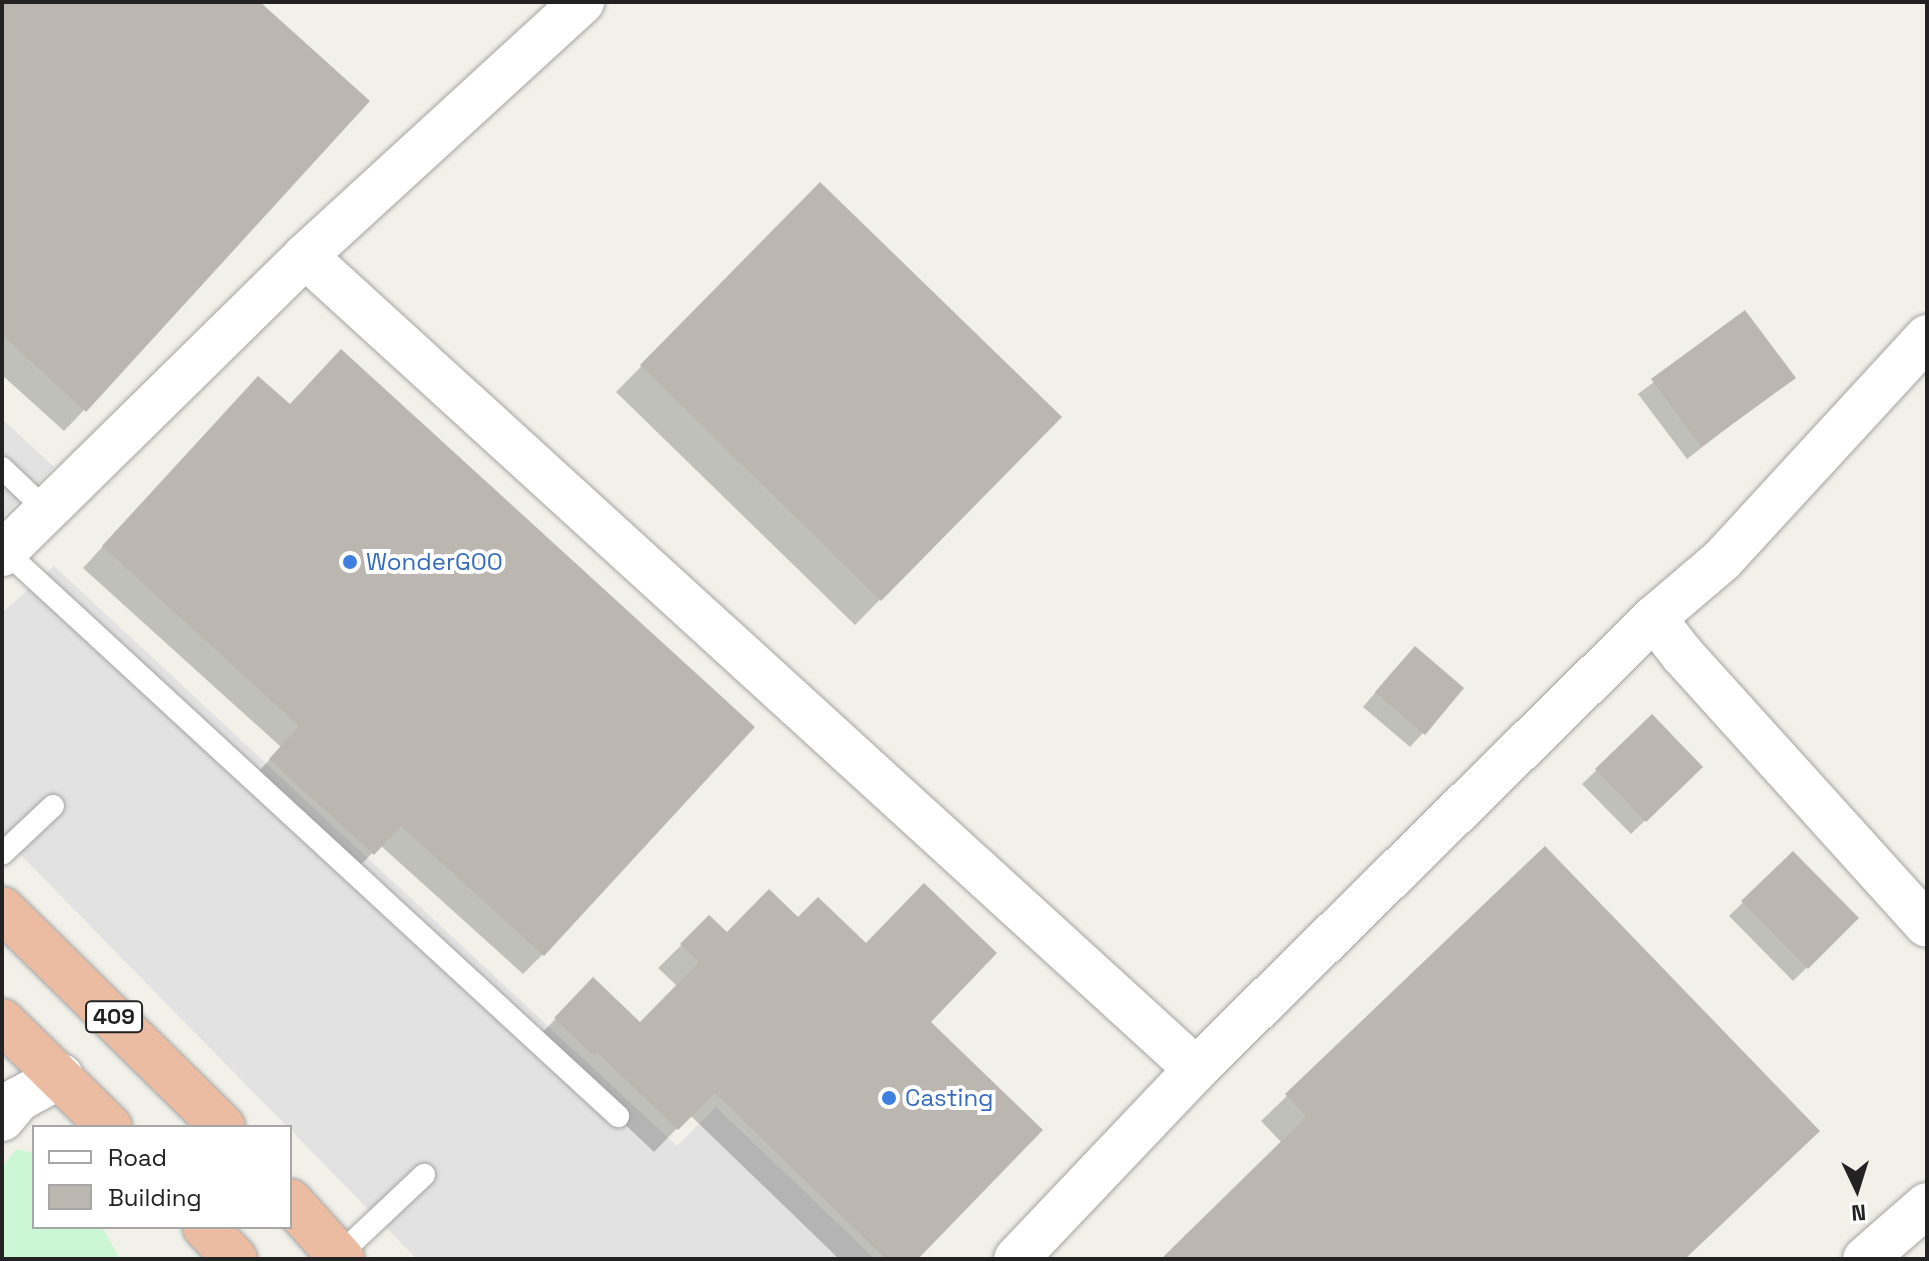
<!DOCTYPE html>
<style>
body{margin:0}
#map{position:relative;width:1929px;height:1261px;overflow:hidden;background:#f1f0e9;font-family:"Space Grotesk",sans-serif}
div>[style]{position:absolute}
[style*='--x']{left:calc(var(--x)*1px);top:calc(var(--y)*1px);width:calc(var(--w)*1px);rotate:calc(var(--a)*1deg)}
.park>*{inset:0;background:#cbf7d4}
.parking>*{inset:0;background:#e2e2e2}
.shadow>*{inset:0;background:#0003}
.building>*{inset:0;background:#bbb6af}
.roads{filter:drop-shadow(0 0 2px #a3a3a3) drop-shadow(0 0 2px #a3a3a3)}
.service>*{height:22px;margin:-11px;padding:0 11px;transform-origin:11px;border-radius:11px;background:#fff}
.minor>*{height:44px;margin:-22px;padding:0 22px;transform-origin:22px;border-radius:22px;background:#fff}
.tertiary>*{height:44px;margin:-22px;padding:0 22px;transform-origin:22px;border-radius:22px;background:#fff}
.trunk>*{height:44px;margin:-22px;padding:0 22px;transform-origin:22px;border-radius:22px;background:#ecbca2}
.dots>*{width:22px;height:22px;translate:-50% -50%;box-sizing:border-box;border:4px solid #fff;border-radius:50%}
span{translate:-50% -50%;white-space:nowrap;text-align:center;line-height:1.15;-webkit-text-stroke:8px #fff;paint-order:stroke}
.shield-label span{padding:2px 6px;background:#fff;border:2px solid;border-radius:6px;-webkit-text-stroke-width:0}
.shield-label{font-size:22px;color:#222;font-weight:700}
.shop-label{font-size:24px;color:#366cbe}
.left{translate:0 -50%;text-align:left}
.frame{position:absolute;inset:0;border:4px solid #222;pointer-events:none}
.legend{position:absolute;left:32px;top:1125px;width:260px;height:104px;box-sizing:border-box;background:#fff;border:2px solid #a7a7a7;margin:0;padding:10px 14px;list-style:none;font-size:24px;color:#222}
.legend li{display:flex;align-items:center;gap:16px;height:40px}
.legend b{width:40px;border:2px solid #a7a7a7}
.north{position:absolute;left:1817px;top:1149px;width:80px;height:80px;-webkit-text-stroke:6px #fff;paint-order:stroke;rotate:176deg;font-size:22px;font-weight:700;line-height:32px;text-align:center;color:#222}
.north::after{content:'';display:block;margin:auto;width:28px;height:36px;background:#222;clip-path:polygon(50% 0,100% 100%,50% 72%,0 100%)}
</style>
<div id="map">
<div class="park">
<div style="clip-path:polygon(17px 1149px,34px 1153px,34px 1227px,102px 1227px,120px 1259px,2px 1259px,2px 1166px)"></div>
</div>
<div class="parking">
<div style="clip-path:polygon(2px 419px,54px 467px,2px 517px)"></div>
<div style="clip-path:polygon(54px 566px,677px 1146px,716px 1107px,875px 1259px,417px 1259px,2px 836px,2px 613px)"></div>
</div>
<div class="shadow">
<div style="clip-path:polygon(2px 2px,257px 2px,84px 410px,64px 431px,2px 375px)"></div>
<div style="clip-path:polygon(820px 185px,1059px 417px,855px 625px,616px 392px)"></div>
<div style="clip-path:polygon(1745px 313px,1793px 377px,1687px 459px,1638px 394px)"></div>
<div style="clip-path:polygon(238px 399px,543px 954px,523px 974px,380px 845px,352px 874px,250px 781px,281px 747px,83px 568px)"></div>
<div style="clip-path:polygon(1401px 662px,1423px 733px,1410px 747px,1363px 707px)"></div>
<div style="clip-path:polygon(1652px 717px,1700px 767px,1631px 834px,1582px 784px)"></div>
<div style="clip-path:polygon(1544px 848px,1683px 1259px,1164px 1259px,1282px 1143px,1261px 1121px)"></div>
<div style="clip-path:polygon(1793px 854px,1857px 918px,1793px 981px,1729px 916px)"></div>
<div style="clip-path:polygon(709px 918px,726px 935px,798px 920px,928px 1022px,915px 1259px,839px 1259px,690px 1115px,654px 1152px,573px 1075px,532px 1043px,570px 1004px,640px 1024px,677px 986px,658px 968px)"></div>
</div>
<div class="building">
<div style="clip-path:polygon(2px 2px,260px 2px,370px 101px,86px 412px,2px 335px)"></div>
<div style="clip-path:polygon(820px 182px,1062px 417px,881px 601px,640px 365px)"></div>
<div style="clip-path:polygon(1745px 310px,1796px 378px,1701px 447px,1651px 379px)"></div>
<div style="clip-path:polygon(341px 349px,755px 727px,544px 956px,401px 826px,374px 855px,269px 759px,299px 726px,102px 546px,258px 376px,290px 404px)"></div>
<div style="clip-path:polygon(1415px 646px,1464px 688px,1425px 735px,1375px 692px)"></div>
<div style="clip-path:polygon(1652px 714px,1703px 767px,1646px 822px,1595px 769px)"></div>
<div style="clip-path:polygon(1545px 846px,1820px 1131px,1685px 1259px,1161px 1259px,1306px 1117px,1285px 1094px)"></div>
<div style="clip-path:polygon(1793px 851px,1859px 918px,1808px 969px,1741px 901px)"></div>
<div style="clip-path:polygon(924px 883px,997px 953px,931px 1022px,1043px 1130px,918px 1259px,886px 1259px,715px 1093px,678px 1130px,598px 1053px,594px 1056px,554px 1018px,593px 977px,640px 1022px,699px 962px,680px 944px,709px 915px,727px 932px,769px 889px,798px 917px,818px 897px,866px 943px)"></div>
</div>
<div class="roads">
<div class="service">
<div style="--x:2;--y:468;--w:61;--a:43.7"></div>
<div style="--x:5;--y:551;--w:834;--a:42.67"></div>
<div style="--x:2;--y:854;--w:70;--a:-43.3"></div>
<div style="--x:339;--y:1255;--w:117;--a:-43.3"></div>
</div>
<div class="minor">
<div style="--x:2;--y:1119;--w:26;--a:-50"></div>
<div style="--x:19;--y:1099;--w:48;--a:-28.7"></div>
<div style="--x:1865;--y:1259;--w:82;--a:-41.1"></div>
</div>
<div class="tertiary">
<div style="--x:305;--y:256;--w:1206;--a:42.38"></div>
<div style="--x:2;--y:554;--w:425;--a:-44.5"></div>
<div style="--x:305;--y:256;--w:376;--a:-42.5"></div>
<div style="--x:1654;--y:618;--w:46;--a:52.1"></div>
<div style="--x:1682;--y:654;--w:365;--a:47.9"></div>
<div style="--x:1016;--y:1259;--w:262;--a:-46.5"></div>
<div style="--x:1196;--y:1069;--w:643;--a:-44.56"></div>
<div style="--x:1654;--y:618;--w:89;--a:-40.5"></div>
<div style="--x:1722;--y:560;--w:303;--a:-47.4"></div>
</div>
<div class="trunk">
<div style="--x:2;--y:909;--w:310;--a:44.6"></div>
<div style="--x:2;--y:1021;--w:151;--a:44.5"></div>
<div style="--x:290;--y:1201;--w:78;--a:48.1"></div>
<div style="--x:205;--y:1227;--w:44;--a:46.8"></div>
</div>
</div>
<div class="dots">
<div style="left:350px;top:562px;background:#3f7fe0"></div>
<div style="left:889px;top:1098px;background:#3f7fe0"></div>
</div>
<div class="shield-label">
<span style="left:114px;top:1017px">409</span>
</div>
<div class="shop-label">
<span class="left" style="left:366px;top:562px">WonderGOO</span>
<span class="left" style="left:905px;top:1098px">Casting</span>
</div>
<div class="frame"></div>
<ul class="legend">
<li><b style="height:10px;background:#fff"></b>Road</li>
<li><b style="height:22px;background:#bbb6af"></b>Building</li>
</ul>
<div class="north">N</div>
</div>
